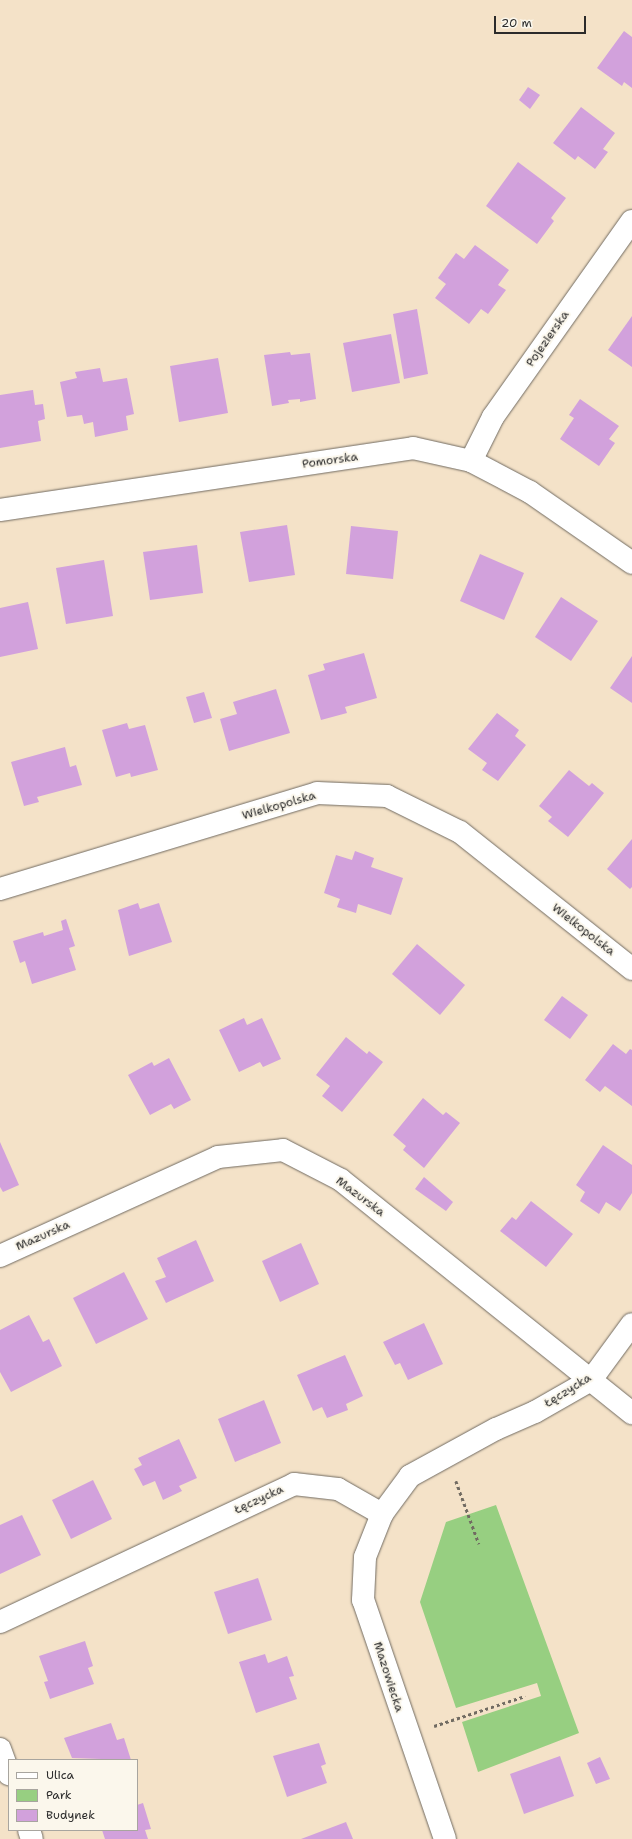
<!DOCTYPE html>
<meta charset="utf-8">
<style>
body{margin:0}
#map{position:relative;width:632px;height:1839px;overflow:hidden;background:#f4e2c8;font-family:"Shantell Sans",sans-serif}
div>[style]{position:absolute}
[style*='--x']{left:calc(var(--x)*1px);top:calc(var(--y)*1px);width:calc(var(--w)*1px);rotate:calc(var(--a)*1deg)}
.green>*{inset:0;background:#97cf81}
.building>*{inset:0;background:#d2a1dc}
.path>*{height:2.5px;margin-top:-1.25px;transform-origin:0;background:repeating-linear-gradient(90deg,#716b62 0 3px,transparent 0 6px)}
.roads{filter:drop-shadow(0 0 1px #716b62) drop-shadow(0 0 1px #716b62)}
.minor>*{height:22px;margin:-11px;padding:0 11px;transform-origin:11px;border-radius:11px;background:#fff}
span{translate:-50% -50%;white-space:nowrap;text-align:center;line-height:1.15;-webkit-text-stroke:4px #fbf7ec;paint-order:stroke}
.street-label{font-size:12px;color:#2b2b2b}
.legend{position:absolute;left:8px;top:1759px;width:130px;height:72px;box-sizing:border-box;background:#fbf7ec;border:1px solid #a8a59f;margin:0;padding:5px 7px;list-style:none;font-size:12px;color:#2b2b2b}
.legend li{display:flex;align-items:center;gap:8px;height:20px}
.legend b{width:20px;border:1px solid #a8a59f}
.scale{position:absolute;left:494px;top:16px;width:92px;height:18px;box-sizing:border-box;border:2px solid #2b2b2b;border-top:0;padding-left:5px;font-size:12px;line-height:14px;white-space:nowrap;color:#2b2b2b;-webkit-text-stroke:3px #fbf7ec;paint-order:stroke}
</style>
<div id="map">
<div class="green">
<div style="clip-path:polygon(496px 1505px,579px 1733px,478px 1772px,462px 1722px,541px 1696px,537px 1683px,456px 1708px,420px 1602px,446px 1522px)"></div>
</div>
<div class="building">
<div style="clip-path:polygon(624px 31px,632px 37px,632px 88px,624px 82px,622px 86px,597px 68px)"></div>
<div style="clip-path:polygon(528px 87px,540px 95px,530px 109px,519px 100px)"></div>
<div style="clip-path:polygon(581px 107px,615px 133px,603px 149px,608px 152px,595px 169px,578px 156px,575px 160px,553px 143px)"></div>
<div style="clip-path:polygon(518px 162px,566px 198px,551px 218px,554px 221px,537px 244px,486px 206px)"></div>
<div style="clip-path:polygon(475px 245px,509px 270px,498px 285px,506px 290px,488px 314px,481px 309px,469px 324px,435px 298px,446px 284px,438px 278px,456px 253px,464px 259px)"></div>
<div style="clip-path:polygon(417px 309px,428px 374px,404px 379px,393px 314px)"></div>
<div style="clip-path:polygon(632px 316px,632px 367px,608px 350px)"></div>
<div style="clip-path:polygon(391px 334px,400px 383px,352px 392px,343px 343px)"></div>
<div style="clip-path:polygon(290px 352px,291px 355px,310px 353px,316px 399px,300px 402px,300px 399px,288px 400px,289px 403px,272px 406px,264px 355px)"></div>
<div style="clip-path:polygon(218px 358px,228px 413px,179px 422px,170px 366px)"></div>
<div style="clip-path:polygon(100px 368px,103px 382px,127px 378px,134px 414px,126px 416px,128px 430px,95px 437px,93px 422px,84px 424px,82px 415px,67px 417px,60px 382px,77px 378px,75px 372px)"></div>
<div style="clip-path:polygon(33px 390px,35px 405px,43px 404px,45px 419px,38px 421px,41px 441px,0 448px,0 395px)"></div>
<div style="clip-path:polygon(580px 399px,619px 426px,609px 439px,615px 443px,599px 466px,560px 439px,574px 418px,569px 415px)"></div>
<div style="clip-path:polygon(287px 525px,295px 575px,249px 582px,240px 532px)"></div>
<div style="clip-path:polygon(351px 526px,398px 531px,393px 579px,346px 574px)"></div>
<div style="clip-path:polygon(197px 545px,203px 593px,150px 600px,143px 552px)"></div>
<div style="clip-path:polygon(480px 554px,524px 573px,504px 620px,460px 601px)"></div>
<div style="clip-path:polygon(104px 560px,113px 616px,66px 624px,56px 568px)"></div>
<div style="clip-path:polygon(561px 597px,598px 621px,571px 661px,535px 637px)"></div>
<div style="clip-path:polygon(28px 602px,38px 649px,0 657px,0 608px)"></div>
<div style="clip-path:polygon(364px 653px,377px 698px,345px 707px,347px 713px,321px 720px,308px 675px,325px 670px,323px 664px)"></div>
<div style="clip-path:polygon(632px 656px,632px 703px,610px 688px)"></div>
<div style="clip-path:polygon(276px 689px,290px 733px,229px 751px,220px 719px,237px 714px,233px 702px)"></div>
<div style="clip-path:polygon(204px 692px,212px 718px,194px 723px,186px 697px)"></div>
<div style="clip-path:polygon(497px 713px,519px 730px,515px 736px,526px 745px,498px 781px,482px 770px,487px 763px,468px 749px)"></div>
<div style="clip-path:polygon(127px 723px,129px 729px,145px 725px,158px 770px,131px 777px,130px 773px,116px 777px,102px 730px)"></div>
<div style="clip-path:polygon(65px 747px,70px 767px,76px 765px,82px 785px,37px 797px,39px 802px,24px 806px,11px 762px)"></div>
<div style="clip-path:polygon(569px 770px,589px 786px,592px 783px,604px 793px,568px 837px,548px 821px,552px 817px,539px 806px)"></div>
<div style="clip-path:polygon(632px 839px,632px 887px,630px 889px,607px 869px)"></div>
<div style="clip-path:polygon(355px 851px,374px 858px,371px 867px,403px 878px,391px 915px,358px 904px,356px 913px,337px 907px,340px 899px,324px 893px,336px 855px,352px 860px)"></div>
<div style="clip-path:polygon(138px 903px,140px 909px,159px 903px,172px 942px,129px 956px,118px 910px)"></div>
<div style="clip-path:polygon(66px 919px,75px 946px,69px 948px,76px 970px,32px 984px,25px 961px,20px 963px,13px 941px,43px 932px,44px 936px,63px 930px,61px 921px)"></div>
<div style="clip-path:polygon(417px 944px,465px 985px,440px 1015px,392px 974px)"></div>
<div style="clip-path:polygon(562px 996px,588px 1015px,570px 1039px,544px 1020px)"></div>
<div style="clip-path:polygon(244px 1018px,247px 1025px,262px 1018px,281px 1059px,263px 1067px,260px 1062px,239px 1072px,219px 1030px)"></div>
<div style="clip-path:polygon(346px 1037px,367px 1054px,369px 1051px,383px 1062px,342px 1112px,322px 1096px,330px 1086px,316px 1075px)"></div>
<div style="clip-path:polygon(613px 1044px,626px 1054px,630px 1049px,632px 1050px,632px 1106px,605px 1086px,600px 1092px,585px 1080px)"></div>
<div style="clip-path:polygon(169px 1058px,191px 1100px,174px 1109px,171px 1104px,150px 1115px,128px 1075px,152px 1062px,154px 1066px)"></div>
<div style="clip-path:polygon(423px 1098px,443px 1115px,446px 1112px,460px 1123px,424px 1168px,403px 1150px,406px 1146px,393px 1135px)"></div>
<div style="clip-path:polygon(0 1142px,19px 1185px,3px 1192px,0 1187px)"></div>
<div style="clip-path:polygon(603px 1145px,632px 1165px,632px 1193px,620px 1211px,606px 1202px,599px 1214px,580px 1201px,585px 1192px,576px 1185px)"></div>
<div style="clip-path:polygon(424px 1177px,453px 1202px,446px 1211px,415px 1189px)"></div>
<div style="clip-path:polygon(531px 1201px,573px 1234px,546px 1267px,500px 1231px,512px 1217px,516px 1220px)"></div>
<div style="clip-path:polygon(196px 1240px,214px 1281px,166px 1303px,155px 1281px,166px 1277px,157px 1258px)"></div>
<div style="clip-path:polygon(301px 1243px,319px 1284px,280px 1302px,262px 1261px)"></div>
<div style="clip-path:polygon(124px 1272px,148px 1319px,96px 1344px,73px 1298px)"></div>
<div style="clip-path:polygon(29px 1315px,43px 1342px,49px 1339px,62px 1366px,11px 1392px,0 1372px,0 1330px)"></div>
<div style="clip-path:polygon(424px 1323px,443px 1364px,408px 1380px,400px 1363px,395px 1365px,383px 1342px)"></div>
<div style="clip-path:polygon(345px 1355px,363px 1396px,346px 1404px,348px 1410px,327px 1418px,322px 1407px,313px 1411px,297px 1375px)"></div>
<div style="clip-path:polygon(264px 1400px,281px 1443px,235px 1462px,218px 1419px)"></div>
<div style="clip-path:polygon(179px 1439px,197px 1478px,179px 1486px,182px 1491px,163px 1500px,155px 1481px,143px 1486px,134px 1469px,142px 1465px,138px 1458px)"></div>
<div style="clip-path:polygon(93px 1480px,112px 1519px,71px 1539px,52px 1500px)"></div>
<div style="clip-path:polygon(22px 1515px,41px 1555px,0 1574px,0 1525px)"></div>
<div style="clip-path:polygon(258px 1578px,272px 1620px,228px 1634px,214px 1592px)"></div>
<div style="clip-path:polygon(85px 1641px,93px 1666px,88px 1668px,94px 1684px,50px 1699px,44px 1682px,48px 1681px,39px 1656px)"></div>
<div style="clip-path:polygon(265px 1654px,268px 1663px,287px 1656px,294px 1676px,289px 1677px,297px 1699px,256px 1713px,239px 1662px)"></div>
<div style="clip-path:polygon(111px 1723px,117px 1740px,124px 1738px,131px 1760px,72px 1758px,64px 1738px)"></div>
<div style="clip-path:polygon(319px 1743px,326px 1764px,321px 1766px,327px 1783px,287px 1797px,273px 1756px)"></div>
<div style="clip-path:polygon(560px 1756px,574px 1796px,524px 1814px,510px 1774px)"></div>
<div style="clip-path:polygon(600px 1757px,610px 1779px,596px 1784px,587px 1763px)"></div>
<div style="clip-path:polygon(143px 1803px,151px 1829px,145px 1830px,148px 1839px,105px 1839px,102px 1830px,137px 1830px,137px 1805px)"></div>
<div style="clip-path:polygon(346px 1822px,353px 1839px,301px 1839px)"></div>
</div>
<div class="path">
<div style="--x:456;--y:1481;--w:67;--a:69.9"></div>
<div style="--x:434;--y:1726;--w:96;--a:-18.2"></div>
</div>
<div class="roads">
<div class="minor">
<div style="--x:471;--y:461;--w:49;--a:-63.4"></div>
<div style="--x:493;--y:417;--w:240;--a:-54.7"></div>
<div style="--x:0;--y:510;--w:418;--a:-8.5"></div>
<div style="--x:413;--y:448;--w:59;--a:12.6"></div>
<div style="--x:471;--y:461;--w:67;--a:27.7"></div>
<div style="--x:530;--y:492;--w:124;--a:34.8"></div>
<div style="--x:0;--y:889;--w:331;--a:-16.8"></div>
<div style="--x:317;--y:793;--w:70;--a:2.5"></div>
<div style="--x:387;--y:796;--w:81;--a:26.3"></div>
<div style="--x:460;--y:832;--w:220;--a:38.5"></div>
<div style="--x:0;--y:1256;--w:239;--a:-24.4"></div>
<div style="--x:218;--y:1157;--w:65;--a:-6.1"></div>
<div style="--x:283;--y:1150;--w:65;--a:27.3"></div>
<div style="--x:341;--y:1180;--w:373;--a:38.7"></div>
<div style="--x:0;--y:1622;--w:325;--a:-25.1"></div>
<div style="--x:294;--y:1484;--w:44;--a:6.5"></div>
<div style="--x:338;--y:1489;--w:51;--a:29.6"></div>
<div style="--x:0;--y:1749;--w:27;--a:70"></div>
<div style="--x:29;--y:1830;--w:9;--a:72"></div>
<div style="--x:445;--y:1839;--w:253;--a:-108.9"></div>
<div style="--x:363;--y:1600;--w:43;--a:-87.3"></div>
<div style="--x:365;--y:1557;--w:46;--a:-68.4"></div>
<div style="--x:382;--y:1514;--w:47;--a:-53.6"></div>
<div style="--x:410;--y:1476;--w:98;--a:-28.7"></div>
<div style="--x:496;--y:1429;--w:43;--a:-23.6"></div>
<div style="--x:535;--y:1412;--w:64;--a:-29.7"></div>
<div style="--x:591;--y:1380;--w:69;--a:-53.8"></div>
</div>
</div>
<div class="street-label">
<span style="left:548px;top:339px;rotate:-55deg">Pojezierska</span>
<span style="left:330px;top:461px;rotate:-8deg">Pomorska</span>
<span style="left:279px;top:806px;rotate:-16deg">Wielkopolska</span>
<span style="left:583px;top:930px;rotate:38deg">Wielkopolska</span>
<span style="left:360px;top:1197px;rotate:37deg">Mazurska</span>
<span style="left:43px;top:1236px;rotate:-24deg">Mazurska</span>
<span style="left:568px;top:1391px;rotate:-32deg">Łęczycka</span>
<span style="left:259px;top:1500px;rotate:-25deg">Łęczycka</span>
<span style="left:388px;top:1677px;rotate:72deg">Mazowiecka</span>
</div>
<ul class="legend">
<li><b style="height:5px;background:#fff"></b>Ulica</li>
<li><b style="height:11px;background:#97cf81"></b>Park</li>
<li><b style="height:11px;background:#d2a1dc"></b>Budynek</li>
</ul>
<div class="scale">20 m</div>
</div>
